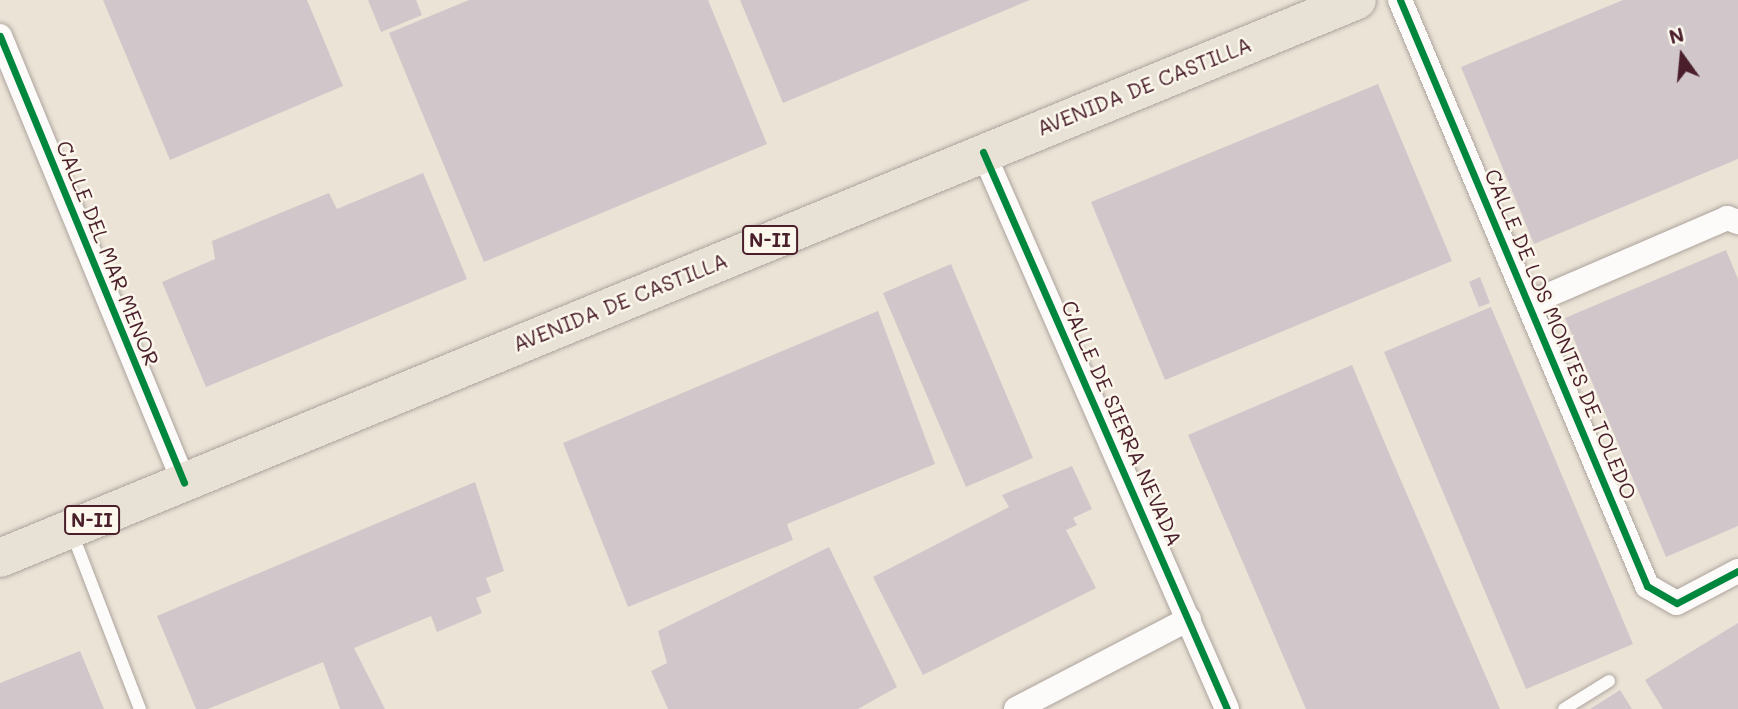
<!DOCTYPE html>
<style>
body{margin:0}
#map{position:relative;width:1738px;height:709px;overflow:hidden;background:#ebe3d6;font-family:Mali,sans-serif}
div>[style]{position:absolute}
[style*='--x']{left:calc(var(--x)*1px);top:calc(var(--y)*1px);width:calc(var(--w)*1px);rotate:calc(var(--a)*1deg)}
.building>*{inset:0;background:#d1c7ca}
.roads{filter:drop-shadow(0 0 2px #ada39d) drop-shadow(0 0 2px #ada39d)}
.service>*{height:12px;margin:-6px;padding:0 6px;transform-origin:6px;border-radius:6px;background:#fcfbf9}
.minor>*{height:24px;margin:-12px;padding:0 12px;transform-origin:12px;border-radius:12px;background:#fcfbf9}
.primary>*{height:38px;margin:-19px;padding:0 19px;transform-origin:19px;border-radius:19px;background:#e8e1d5}
.cycleway>*{height:7px;margin:-3.5px;padding:0 3.5px;transform-origin:3.5px;border-radius:3.5px;background:#00873e}
span{translate:-50% -50%;white-space:nowrap;text-align:center;line-height:1.15;-webkit-text-stroke:5px #fbf7ec;paint-order:stroke}
.shield-label span{padding:2px 5px;background:#fbf7ec;border:2px solid;border-radius:5px;-webkit-text-stroke-width:0}
.shield-label{font-size:19px;color:#4a1f2b;font-weight:700}
.street-label{font-size:21px;color:#4a1f2b}
.north{position:absolute;left:1647px;top:21px;width:70px;height:70px;-webkit-text-stroke:5px #fbf7ec;paint-order:stroke;rotate:345deg;font-size:19px;font-weight:700;line-height:28px;text-align:center;color:#4a1f2b}
.north::after{content:'';display:block;margin:auto;width:24px;height:32px;background:#4a1f2b;clip-path:polygon(50% 0,100% 100%,50% 72%,0 100%)}
</style>
<div id="map">
<div class="building">
<div style="clip-path:polygon(103px 0,307px 0,343px 86px,170px 160px)"></div>
<div style="clip-path:polygon(368px 0,416px 0,422px 15px,381px 32px)"></div>
<div style="clip-path:polygon(469px 0,708px 0,767px 144px,484px 262px,389px 33px)"></div>
<div style="clip-path:polygon(740px 0,1030px 0,783px 103px)"></div>
<div style="clip-path:polygon(1623px 0,1738px 0,1738px 159px,1534px 244px,1461px 67px)"></div>
<div style="clip-path:polygon(1378px 84px,1452px 261px,1165px 380px,1091px 202px)"></div>
<div style="clip-path:polygon(423px 173px,467px 279px,206px 387px,162px 282px,215px 259px,212px 241px,329px 193px,337px 209px)"></div>
<div style="clip-path:polygon(1726px 250px,1738px 279px,1738px 526px,1666px 557px,1565px 318px)"></div>
<div style="clip-path:polygon(951px 264px,1033px 458px,966px 487px,883px 293px)"></div>
<div style="clip-path:polygon(1480px 277px,1490px 303px,1479px 307px,1469px 282px)"></div>
<div style="clip-path:polygon(1491px 307px,1633px 644px,1526px 689px,1384px 352px)"></div>
<div style="clip-path:polygon(878px 311px,935px 464px,787px 524px,793px 540px,628px 607px,563px 443px)"></div>
<div style="clip-path:polygon(1352px 365px,1389px 453px,1500px 709px,1306px 709px,1188px 435px)"></div>
<div style="clip-path:polygon(1072px 466px,1092px 509px,1073px 518px,1077px 525px,1066px 530px,1096px 588px,923px 675px,873px 577px,1009px 507px,1002px 495px)"></div>
<div style="clip-path:polygon(475px 482px,504px 571px,486px 578px,491px 592px,476px 598px,482px 613px,437px 632px,431px 616px,354px 648px,385px 709px,340px 709px,323px 662px,208px 709px,196px 709px,157px 616px)"></div>
<div style="clip-path:polygon(829px 547px,897px 687px,858px 709px,668px 709px,651px 671px,667px 663px,658px 631px)"></div>
<div style="clip-path:polygon(1738px 623px,1738px 709px,1663px 709px,1645px 680px)"></div>
<div style="clip-path:polygon(80px 651px,104px 709px,0 709px,0 683px)"></div>
<div style="clip-path:polygon(1620px 690px,1632px 709px,1590px 709px)"></div>
</div>
<div class="roads">
<div class="service">
<div style="--x:72;--y:533;--w:189;--a:68.9"></div>
<div style="--x:1564;--y:709;--w:53;--a:-31.9"></div>
</div>
<div class="minor">
<div style="--x:1400;--y:0;--w:636;--a:67.14"></div>
<div style="--x:1647;--y:586;--w:34;--a:30"></div>
<div style="--x:1677;--y:603;--w:69;--a:-27.7"></div>
<div style="--x:0;--y:36;--w:483;--a:67.6"></div>
<div style="--x:983;--y:152;--w:608;--a:66.34"></div>
<div style="--x:1530;--y:303;--w:215;--a:-23.3"></div>
<div style="--x:1727;--y:218;--w:12;--a:20"></div>
<div style="--x:1016;--y:709;--w:195;--a:-27.5"></div>
</div>
<div class="primary">
<div style="--x:0;--y:558;--w:1467;--a:-22.35"></div>
</div>
</div>
<div class="cycleway">
<div style="--x:1400;--y:0;--w:636;--a:67.14"></div>
<div style="--x:1647;--y:586;--w:34;--a:30"></div>
<div style="--x:1677;--y:603;--w:69;--a:-27.7"></div>
<div style="--x:0;--y:36;--w:483;--a:67.6"></div>
<div style="--x:983;--y:152;--w:608;--a:66.34"></div>
</div>
<div class="shield-label">
<span style="left:770px;top:240px">N-II</span>
<span style="left:92px;top:520px">N-II</span>
</div>
<div class="street-label">
<span style="left:1144px;top:86px;rotate:-22deg">AVENIDA DE CASTILLA</span>
<span style="left:108px;top:253px;rotate:68deg">CALLE DEL MAR MENOR</span>
<span style="left:620px;top:302px;rotate:-22deg">AVENIDA DE CASTILLA</span>
<span style="left:1561px;top:334px;rotate:67deg">CALLE DE LOS MONTES DE TOLEDO</span>
<span style="left:1122px;top:423px;rotate:66deg">CALLE DE SIERRA NEVADA</span>
</div>
<div class="north">N</div>
</div>
